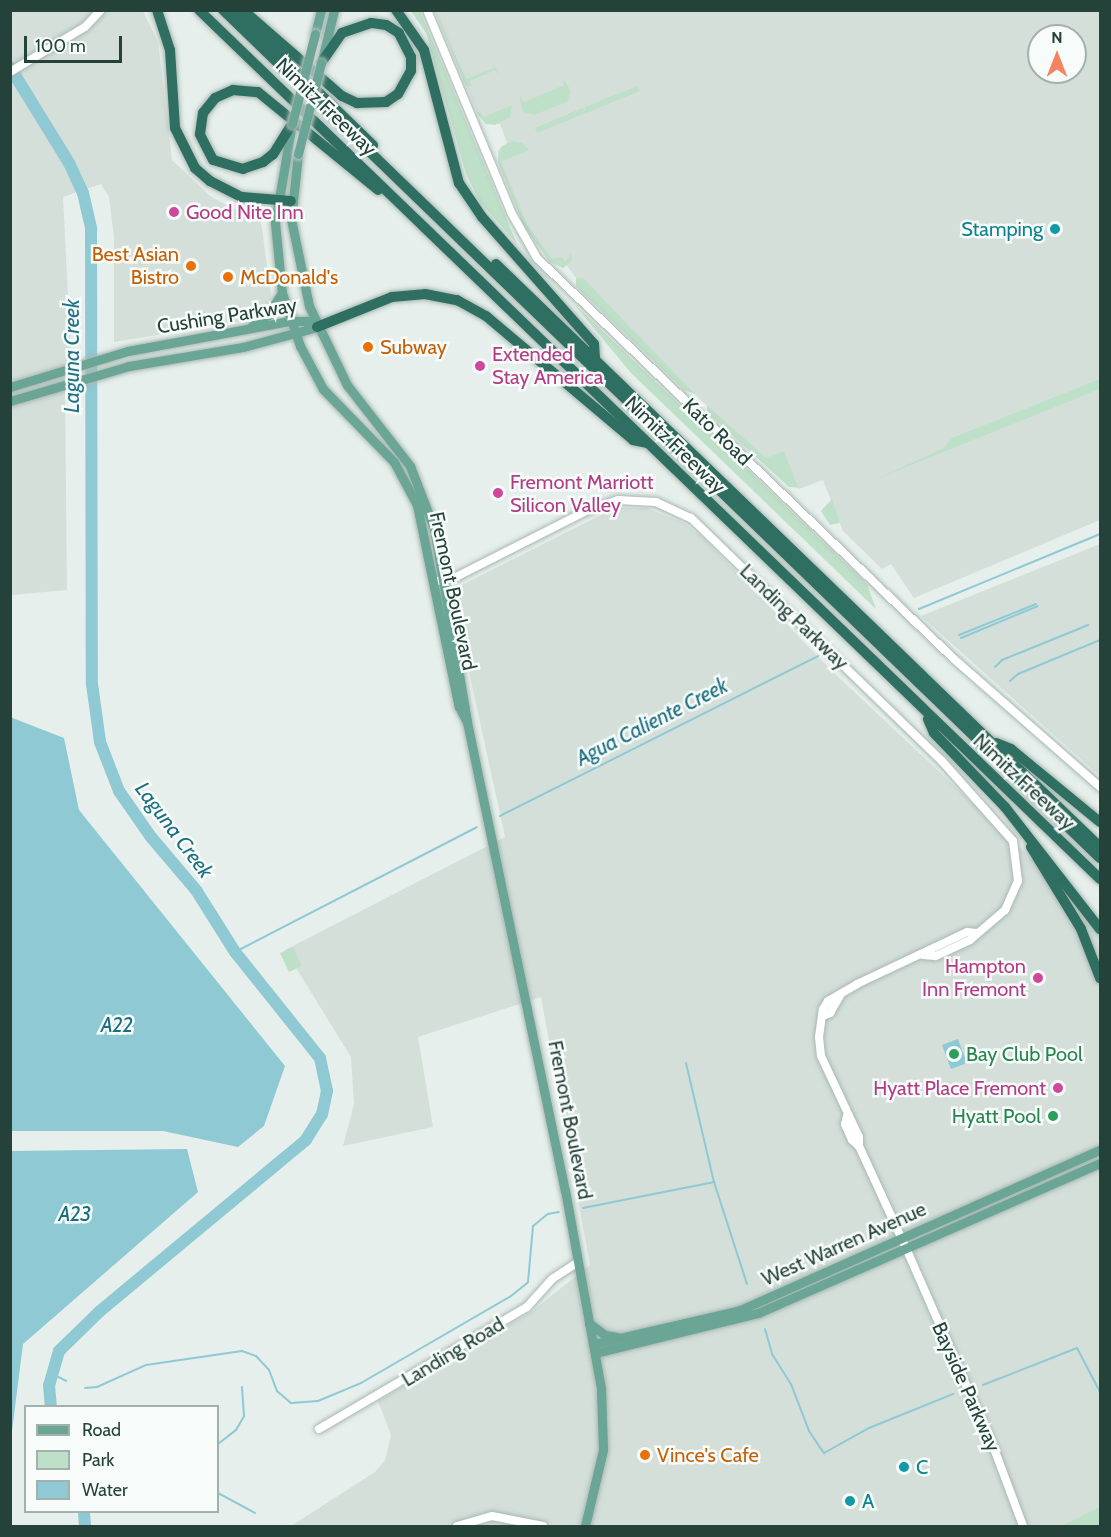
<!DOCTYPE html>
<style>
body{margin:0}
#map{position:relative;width:1111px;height:1537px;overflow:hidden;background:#e6efeb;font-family:Cabin,sans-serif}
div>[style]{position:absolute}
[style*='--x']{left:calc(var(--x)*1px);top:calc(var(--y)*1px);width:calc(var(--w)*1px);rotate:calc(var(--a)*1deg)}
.built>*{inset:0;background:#d4dfda}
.green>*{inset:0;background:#bfe0c8}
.water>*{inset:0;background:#8ec9d4}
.stream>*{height:2px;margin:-1px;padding:0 1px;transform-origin:1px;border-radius:1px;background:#8ec9d4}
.river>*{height:12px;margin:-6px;padding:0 6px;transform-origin:6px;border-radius:6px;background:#8ec9d4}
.roads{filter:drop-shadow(0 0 2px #a8b8b2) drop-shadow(0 0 2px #a8b8b2)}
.minor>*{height:8px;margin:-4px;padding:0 4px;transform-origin:4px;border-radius:4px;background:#fff}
.major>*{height:9px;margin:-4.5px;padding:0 4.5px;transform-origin:4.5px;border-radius:4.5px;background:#6aa596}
.highway>*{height:10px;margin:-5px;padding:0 5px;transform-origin:5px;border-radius:5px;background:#2f6f62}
.bridges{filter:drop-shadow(0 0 2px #c2cac8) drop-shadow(0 0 2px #c2cac8)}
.major-bridge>*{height:9px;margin:-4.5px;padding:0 4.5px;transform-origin:4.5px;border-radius:4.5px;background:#6aa596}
.dots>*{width:16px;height:16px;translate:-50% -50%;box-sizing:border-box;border:3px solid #f7fbf9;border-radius:50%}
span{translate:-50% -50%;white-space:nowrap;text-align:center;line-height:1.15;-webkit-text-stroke:5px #f7fbf9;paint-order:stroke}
.street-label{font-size:20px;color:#24423a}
.hotel-label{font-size:20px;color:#b23c85}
.left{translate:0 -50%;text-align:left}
.right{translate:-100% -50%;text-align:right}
.culture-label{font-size:20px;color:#0d838f}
.food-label{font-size:20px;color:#c56008}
.leisure-label{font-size:20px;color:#27864d}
.water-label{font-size:21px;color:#1c6f80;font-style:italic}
.frame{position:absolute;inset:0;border:12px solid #24423a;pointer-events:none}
.legend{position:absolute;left:24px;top:1405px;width:195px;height:108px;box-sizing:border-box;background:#f7fbf9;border:2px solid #a3b1ad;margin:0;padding:8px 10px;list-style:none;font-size:18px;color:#24423a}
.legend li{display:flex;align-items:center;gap:12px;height:30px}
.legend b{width:30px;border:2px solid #a3b1ad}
.north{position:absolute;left:1027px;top:24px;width:60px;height:60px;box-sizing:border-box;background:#f7fbf9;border:2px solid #a3b1ad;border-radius:50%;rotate:0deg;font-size:16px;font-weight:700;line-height:24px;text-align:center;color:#24423a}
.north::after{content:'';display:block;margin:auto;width:21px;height:27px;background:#f4845f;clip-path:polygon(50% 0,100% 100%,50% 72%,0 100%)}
.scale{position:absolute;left:24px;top:36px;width:98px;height:27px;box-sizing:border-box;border:3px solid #24423a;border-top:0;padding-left:8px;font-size:18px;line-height:21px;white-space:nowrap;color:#24423a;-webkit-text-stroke:4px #f7fbf9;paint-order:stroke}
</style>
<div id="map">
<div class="built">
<div style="clip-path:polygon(11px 11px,143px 11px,158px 42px,172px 160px,210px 196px,232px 208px,260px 215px,271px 294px,270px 303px,255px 319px,114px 342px,114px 237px,109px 197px,101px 184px,63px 197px,71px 355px,65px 391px,67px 590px,11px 595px)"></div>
<div style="clip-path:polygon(evenodd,435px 11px,1100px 11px,1100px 520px,914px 598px,891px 564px,882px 569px,843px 531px,823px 480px,799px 489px,582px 292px,584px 288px,561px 258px,550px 262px,524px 226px,498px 162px,498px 150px,507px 143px,500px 124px,486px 124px,479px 116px,435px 11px,1039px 36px,1075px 36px,1075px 72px,1039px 72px,1039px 36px)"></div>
<div style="clip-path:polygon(615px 508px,647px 508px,684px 523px,704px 539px,833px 672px,1100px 923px,1100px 1526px,291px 1526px,375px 1472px,385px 1460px,391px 1435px,378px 1401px,531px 1312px,590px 1265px,541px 997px,418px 1037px,433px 1127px,343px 1146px,354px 1104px,351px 1057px,285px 950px,505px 837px,453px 598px,460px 586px)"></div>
<div style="clip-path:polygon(1100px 544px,1100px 776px,921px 616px)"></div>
</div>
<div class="green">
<div style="clip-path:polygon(411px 11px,420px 11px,517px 244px,480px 202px,466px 174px,426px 33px)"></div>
<div style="clip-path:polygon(435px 11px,466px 79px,494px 68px,493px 62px,499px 75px,495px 70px,470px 81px,471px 86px,466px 86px)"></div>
<div style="clip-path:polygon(563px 78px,571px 91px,567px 102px,534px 115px,523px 112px,519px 96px,524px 102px,564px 85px)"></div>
<div style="clip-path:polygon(637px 86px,640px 91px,537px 133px,535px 128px,582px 108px,585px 111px,585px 107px)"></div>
<div style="clip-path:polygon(512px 105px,510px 117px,495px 125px,486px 124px,477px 113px,479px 111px,484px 117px)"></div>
<div style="clip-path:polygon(512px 141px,522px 143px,529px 150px,501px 162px,526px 223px,552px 259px,561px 257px,566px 262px,571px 253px,572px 261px,563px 268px,550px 262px,524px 226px,498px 162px,501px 147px)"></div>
<div style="clip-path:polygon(576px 278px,583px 278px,695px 394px,684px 390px,576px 286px)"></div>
<div style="clip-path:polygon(573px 303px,867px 584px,876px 609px,631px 373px)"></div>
<div style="clip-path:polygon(1100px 379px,1100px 389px,876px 479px,944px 448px,952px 438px)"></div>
<div style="clip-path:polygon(707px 405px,766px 458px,784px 451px,798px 487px,805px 488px,789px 487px,707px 412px)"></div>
<div style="clip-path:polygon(832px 499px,840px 523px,830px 525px,821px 511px)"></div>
<div style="clip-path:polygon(293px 947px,302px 966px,289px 972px,280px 953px)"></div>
<div style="clip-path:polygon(1100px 1507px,1100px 1526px,1062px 1526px)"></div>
</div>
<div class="water">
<div style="clip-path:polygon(10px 717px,64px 738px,79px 810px,285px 1066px,264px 1126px,238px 1147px,163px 1131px,11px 1131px)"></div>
<div style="clip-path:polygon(958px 1039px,967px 1063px,951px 1069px,942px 1045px)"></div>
<div style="clip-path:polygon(187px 1149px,198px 1192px,23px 1344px,11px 1439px,11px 1151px)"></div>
</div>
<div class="stream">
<div style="--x:919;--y:609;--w:196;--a:-22.5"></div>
<div style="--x:959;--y:635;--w:83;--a:-21.9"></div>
<div style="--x:961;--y:638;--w:83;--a:-22.6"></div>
<div style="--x:995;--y:667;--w:10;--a:-45"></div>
<div style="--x:1002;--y:660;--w:93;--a:-22.1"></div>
<div style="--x:1010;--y:681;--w:11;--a:-41"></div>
<div style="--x:1018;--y:674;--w:89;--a:-22.5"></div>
<div style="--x:500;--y:816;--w:356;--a:-26.7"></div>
<div style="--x:235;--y:952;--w:272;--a:-27.3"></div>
<div style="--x:686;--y:1063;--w:122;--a:76.8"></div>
<div style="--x:583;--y:1208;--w:134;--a:-11.2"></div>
<div style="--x:714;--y:1182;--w:107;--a:72.1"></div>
<div style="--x:765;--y:1329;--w:26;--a:74"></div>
<div style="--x:772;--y:1354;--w:36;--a:58"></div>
<div style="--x:791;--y:1384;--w:50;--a:69"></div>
<div style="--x:809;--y:1431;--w:27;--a:56"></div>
<div style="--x:824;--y:1453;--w:51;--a:-29.1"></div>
<div style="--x:869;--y:1428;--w:91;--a:-22"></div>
<div style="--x:51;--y:1373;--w:17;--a:28"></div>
<div style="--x:983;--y:1385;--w:101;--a:-21.5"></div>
<div style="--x:1077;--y:1348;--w:50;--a:62.4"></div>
<div style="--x:85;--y:1388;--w:12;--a:-5"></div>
<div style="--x:97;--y:1387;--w:54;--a:-24.2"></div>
<div style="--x:146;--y:1365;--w:97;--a:-8.3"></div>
<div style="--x:242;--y:1351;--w:15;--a:20"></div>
<div style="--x:256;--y:1356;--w:19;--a:47"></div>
<div style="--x:269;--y:1370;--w:22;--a:69"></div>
<div style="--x:277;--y:1391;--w:18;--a:41"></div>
<div style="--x:291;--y:1403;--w:27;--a:-4"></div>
<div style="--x:318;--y:1401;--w:47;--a:-22.7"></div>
<div style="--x:361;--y:1383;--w:173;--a:-30.1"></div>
<div style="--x:511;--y:1296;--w:22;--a:-39"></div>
<div style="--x:528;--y:1282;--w:56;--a:-84.9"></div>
<div style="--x:533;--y:1226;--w:19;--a:-39"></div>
<div style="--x:548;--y:1214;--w:11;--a:-10"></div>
<div style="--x:218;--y:1444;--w:23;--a:-38"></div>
<div style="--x:236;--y:1430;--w:16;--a:-60"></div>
<div style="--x:244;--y:1416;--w:29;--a:-94"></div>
<div style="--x:218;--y:1493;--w:42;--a:28.4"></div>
</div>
<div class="river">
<div style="--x:10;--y:67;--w:113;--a:58.4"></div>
<div style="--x:69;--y:163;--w:33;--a:65"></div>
<div style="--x:83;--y:193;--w:37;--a:77"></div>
<div style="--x:91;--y:229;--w:455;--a:89.9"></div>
<div style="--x:92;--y:684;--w:59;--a:82.1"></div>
<div style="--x:100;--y:742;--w:53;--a:68.8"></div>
<div style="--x:119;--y:791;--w:56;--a:55.2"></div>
<div style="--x:151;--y:837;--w:70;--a:49.7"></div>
<div style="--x:196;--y:890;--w:73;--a:57.8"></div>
<div style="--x:235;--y:952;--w:136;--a:51.3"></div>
<div style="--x:320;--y:1058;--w:34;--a:78"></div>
<div style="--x:327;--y:1091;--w:24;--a:102"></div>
<div style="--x:322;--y:1114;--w:31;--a:122"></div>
<div style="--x:306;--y:1140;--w:269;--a:140.3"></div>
<div style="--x:99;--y:1312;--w:56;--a:135.7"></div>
<div style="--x:59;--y:1351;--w:35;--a:106"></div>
<div style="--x:49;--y:1385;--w:21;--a:85"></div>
<div style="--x:84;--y:1512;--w:14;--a:86"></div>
</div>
<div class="roads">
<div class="minor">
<div style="--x:427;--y:10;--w:221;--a:67.4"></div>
<div style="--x:512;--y:214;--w:51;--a:60.4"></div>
<div style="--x:537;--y:258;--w:580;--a:43.88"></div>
<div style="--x:955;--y:660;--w:193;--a:41.2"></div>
<div style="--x:10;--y:72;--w:87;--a:-31"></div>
<div style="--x:85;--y:27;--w:23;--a:-47"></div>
<div style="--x:438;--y:581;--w:18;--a:-13"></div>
<div style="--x:456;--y:577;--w:146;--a:-26.9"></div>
<div style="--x:586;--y:511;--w:34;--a:-19"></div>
<div style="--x:618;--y:500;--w:38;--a:3"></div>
<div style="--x:656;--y:502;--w:38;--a:25"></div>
<div style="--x:691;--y:518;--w:348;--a:44.1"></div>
<div style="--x:941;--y:760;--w:108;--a:48.4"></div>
<div style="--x:1013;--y:841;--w:40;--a:82.9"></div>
<div style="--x:1018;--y:881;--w:32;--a:114"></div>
<div style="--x:1005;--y:910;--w:46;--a:139.4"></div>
<div style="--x:970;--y:940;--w:38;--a:155"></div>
<div style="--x:935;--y:956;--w:12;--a:-175"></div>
<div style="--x:823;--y:1016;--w:8;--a:-23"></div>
<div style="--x:830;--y:1013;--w:22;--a:-60"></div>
<div style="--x:847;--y:1116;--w:8;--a:104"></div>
<div style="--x:845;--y:1124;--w:17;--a:66"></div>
<div style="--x:852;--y:1140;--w:9;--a:41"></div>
<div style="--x:859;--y:1146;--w:112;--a:65.3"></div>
<div style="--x:906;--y:1248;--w:222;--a:66.3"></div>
<div style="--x:995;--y:1451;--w:80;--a:69.5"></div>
<div style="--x:859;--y:1146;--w:9;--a:-90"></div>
<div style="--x:859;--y:1137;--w:89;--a:-115.1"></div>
<div style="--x:821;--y:1056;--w:19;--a:-96"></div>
<div style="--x:819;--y:1037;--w:28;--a:-82"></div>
<div style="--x:823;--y:1009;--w:9;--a:-58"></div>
<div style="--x:828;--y:1001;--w:34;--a:-30"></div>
<div style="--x:857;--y:984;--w:122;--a:-25.3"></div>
<div style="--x:967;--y:932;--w:10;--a:6"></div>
<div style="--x:319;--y:1429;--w:241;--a:-30.4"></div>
<div style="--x:527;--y:1307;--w:38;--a:-48"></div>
<div style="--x:552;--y:1279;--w:31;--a:-33"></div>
<div style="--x:457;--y:1526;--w:36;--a:-16"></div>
<div style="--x:492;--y:1516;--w:52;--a:11.1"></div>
</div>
<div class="major">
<div style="--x:315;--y:34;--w:25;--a:-76"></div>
<div style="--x:322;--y:60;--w:51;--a:-76.5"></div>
<div style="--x:291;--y:129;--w:95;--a:99.7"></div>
<div style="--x:275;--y:223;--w:70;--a:84.3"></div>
<div style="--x:282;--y:293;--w:56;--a:71.2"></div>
<div style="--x:300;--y:346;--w:49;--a:61.9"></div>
<div style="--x:323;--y:389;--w:102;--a:45.8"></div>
<div style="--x:394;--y:462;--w:49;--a:61.9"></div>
<div style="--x:417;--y:505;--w:206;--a:78.3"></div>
<div style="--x:459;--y:707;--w:17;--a:62"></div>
<div style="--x:298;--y:154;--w:65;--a:96.1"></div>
<div style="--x:291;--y:219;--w:89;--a:78.3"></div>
<div style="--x:309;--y:306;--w:88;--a:64.3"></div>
<div style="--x:347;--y:385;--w:103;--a:52.1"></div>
<div style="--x:410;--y:466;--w:66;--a:68.8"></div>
<div style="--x:434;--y:528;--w:197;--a:80.3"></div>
<div style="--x:467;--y:722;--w:478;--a:78.2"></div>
<div style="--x:565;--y:1190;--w:202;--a:79.7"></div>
<div style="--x:601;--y:1389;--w:61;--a:88.1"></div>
<div style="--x:603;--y:1450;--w:78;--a:103.3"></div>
<div style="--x:252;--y:326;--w:19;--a:-35"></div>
<div style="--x:268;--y:315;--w:26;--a:-58"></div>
<div style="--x:10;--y:387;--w:123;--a:-17"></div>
<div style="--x:128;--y:351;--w:165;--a:-10.5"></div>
<div style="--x:290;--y:321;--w:17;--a:0"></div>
<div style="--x:307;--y:321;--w:12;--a:31"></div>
<div style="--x:10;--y:401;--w:124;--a:-16.4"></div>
<div style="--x:129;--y:366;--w:116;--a:-9.5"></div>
<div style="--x:243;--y:347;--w:77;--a:-15.1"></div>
<div style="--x:589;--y:1323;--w:20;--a:37"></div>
<div style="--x:605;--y:1335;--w:12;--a:9"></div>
<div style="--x:593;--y:1344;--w:151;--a:-13"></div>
<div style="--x:740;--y:1310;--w:394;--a:-24"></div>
<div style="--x:595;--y:1353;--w:168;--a:-13.8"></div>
<div style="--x:758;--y:1313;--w:373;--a:-23.7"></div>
</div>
<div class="highway">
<div style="--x:157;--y:10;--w:42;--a:72"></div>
<div style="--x:170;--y:50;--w:78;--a:86.3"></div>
<div style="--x:175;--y:128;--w:45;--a:63.4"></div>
<div style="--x:195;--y:168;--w:20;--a:41"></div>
<div style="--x:210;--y:181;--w:36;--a:27"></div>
<div style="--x:242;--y:197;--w:49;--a:4.7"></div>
<div style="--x:199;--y:10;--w:1252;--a:43.96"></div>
<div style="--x:223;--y:10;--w:1220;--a:44.04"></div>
<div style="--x:234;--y:10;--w:194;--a:44.2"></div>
<div style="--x:243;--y:10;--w:131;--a:41"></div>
<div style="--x:342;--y:96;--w:17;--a:25"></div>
<div style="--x:357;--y:103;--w:29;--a:-2"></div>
<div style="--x:386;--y:102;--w:14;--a:-34"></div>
<div style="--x:398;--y:94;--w:26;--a:-61"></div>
<div style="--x:411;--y:71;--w:14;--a:-90"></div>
<div style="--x:411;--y:57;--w:27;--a:-117"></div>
<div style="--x:399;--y:33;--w:15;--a:-148"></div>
<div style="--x:386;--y:25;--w:15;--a:-172"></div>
<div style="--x:371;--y:23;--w:31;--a:161"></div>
<div style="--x:342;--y:33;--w:37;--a:125"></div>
<div style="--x:396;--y:10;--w:49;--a:55"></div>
<div style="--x:424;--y:50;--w:138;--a:75.3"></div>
<div style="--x:459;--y:183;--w:41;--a:55.9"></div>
<div style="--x:482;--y:217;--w:169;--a:48.6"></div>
<div style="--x:594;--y:344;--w:14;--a:86"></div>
<div style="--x:292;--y:124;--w:36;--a:122"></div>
<div style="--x:273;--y:154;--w:13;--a:141"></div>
<div style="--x:263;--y:162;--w:21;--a:161"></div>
<div style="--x:243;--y:169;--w:31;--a:-163"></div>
<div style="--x:213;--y:160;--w:29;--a:-117"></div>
<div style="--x:200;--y:134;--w:21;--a:-82"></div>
<div style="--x:203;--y:113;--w:19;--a:-51"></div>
<div style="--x:215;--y:98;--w:20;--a:-24"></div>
<div style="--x:233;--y:90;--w:25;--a:5"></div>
<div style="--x:258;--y:92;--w:155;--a:39.2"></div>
<div style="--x:496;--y:264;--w:839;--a:43.99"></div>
<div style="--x:317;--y:327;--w:81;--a:-21.8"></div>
<div style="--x:392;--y:297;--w:33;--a:-5"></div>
<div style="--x:425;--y:294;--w:33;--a:11"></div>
<div style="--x:457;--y:300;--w:33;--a:29"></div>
<div style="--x:486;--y:316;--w:192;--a:40.1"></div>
<div style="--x:633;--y:440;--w:14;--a:12"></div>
<div style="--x:928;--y:719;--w:15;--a:67"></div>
<div style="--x:934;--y:733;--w:103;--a:46.2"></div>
<div style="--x:1005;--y:807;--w:155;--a:52.1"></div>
<div style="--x:996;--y:743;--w:16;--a:22"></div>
<div style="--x:1011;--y:749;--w:115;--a:39.4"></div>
<div style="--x:1031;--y:847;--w:96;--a:58.6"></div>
<div style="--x:1081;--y:929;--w:53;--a:68.8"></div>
</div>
</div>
<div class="bridges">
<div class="major-bridge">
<div style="--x:292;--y:124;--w:93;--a:-75.7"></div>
<div style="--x:298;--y:154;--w:94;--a:-75.8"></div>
</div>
</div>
<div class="dots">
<div style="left:174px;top:212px;background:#d1479c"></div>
<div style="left:1055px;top:229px;background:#0f9aa8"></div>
<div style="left:191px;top:266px;background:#e8710a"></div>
<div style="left:228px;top:277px;background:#e8710a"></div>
<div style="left:368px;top:347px;background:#e8710a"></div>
<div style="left:480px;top:366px;background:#d1479c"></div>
<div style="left:498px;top:493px;background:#d1479c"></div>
<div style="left:1038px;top:978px;background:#d1479c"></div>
<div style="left:954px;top:1054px;background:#2e9e5b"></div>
<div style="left:1058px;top:1088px;background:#d1479c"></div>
<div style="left:1053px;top:1116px;background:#2e9e5b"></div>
<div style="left:645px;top:1455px;background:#e8710a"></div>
<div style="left:904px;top:1467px;background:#0f9aa8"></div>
<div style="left:850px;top:1501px;background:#0f9aa8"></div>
</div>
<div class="street-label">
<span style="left:326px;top:107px;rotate:44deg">Nimitz Freeway</span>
<span style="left:227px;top:316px;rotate:-9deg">Cushing Parkway</span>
<span style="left:717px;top:432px;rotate:44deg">Kato Road</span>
<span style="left:675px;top:445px;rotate:44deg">Nimitz Freeway</span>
<span style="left:453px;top:591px;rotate:78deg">Fremont Boulevard</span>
<span style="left:794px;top:617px;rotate:44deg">Landing Parkway</span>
<span style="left:1024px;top:782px;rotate:43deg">Nimitz Freeway</span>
<span style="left:570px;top:1120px;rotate:79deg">Fremont Boulevard</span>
<span style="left:844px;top:1244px;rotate:-24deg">West Warren Avenue</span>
<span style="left:453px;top:1352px;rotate:-31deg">Landing Road</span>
<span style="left:966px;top:1387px;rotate:66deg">Bayside Parkway</span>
</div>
<div class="hotel-label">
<span class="left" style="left:186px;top:212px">Good Nite Inn</span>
<span class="left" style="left:492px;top:366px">Extended<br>Stay America</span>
<span class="left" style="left:510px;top:494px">Fremont Marriott<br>Silicon Valley</span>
<span class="right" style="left:1026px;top:978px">Hampton<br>Inn Fremont</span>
<span class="right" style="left:1046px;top:1088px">Hyatt Place Fremont</span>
</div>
<div class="culture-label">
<span class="right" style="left:1043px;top:229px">Stamping</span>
<span class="left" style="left:916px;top:1467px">C</span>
<span class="left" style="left:862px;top:1501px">A</span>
</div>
<div class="food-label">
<span class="right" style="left:179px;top:266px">Best Asian<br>Bistro</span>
<span class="left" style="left:240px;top:277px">McDonald's</span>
<span class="left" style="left:380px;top:347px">Subway</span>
<span class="left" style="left:657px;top:1455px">Vince's Cafe</span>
</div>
<div class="leisure-label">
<span class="left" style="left:966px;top:1054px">Bay Club Pool</span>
<span class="right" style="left:1041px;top:1116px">Hyatt Pool</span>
</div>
<div class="water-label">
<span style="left:72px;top:356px;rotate:-90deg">Laguna Creek</span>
<span style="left:652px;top:722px;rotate:-27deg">Agua Caliente Creek</span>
<span style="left:174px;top:830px;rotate:53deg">Laguna Creek</span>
<span style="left:117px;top:1025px">A22</span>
<span style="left:75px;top:1214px">A23</span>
</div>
<div class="frame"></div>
<ul class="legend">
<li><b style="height:8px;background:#6aa596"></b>Road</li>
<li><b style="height:16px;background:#bfe0c8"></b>Park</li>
<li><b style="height:16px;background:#8ec9d4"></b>Water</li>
</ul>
<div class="north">N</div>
<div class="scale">100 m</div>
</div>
